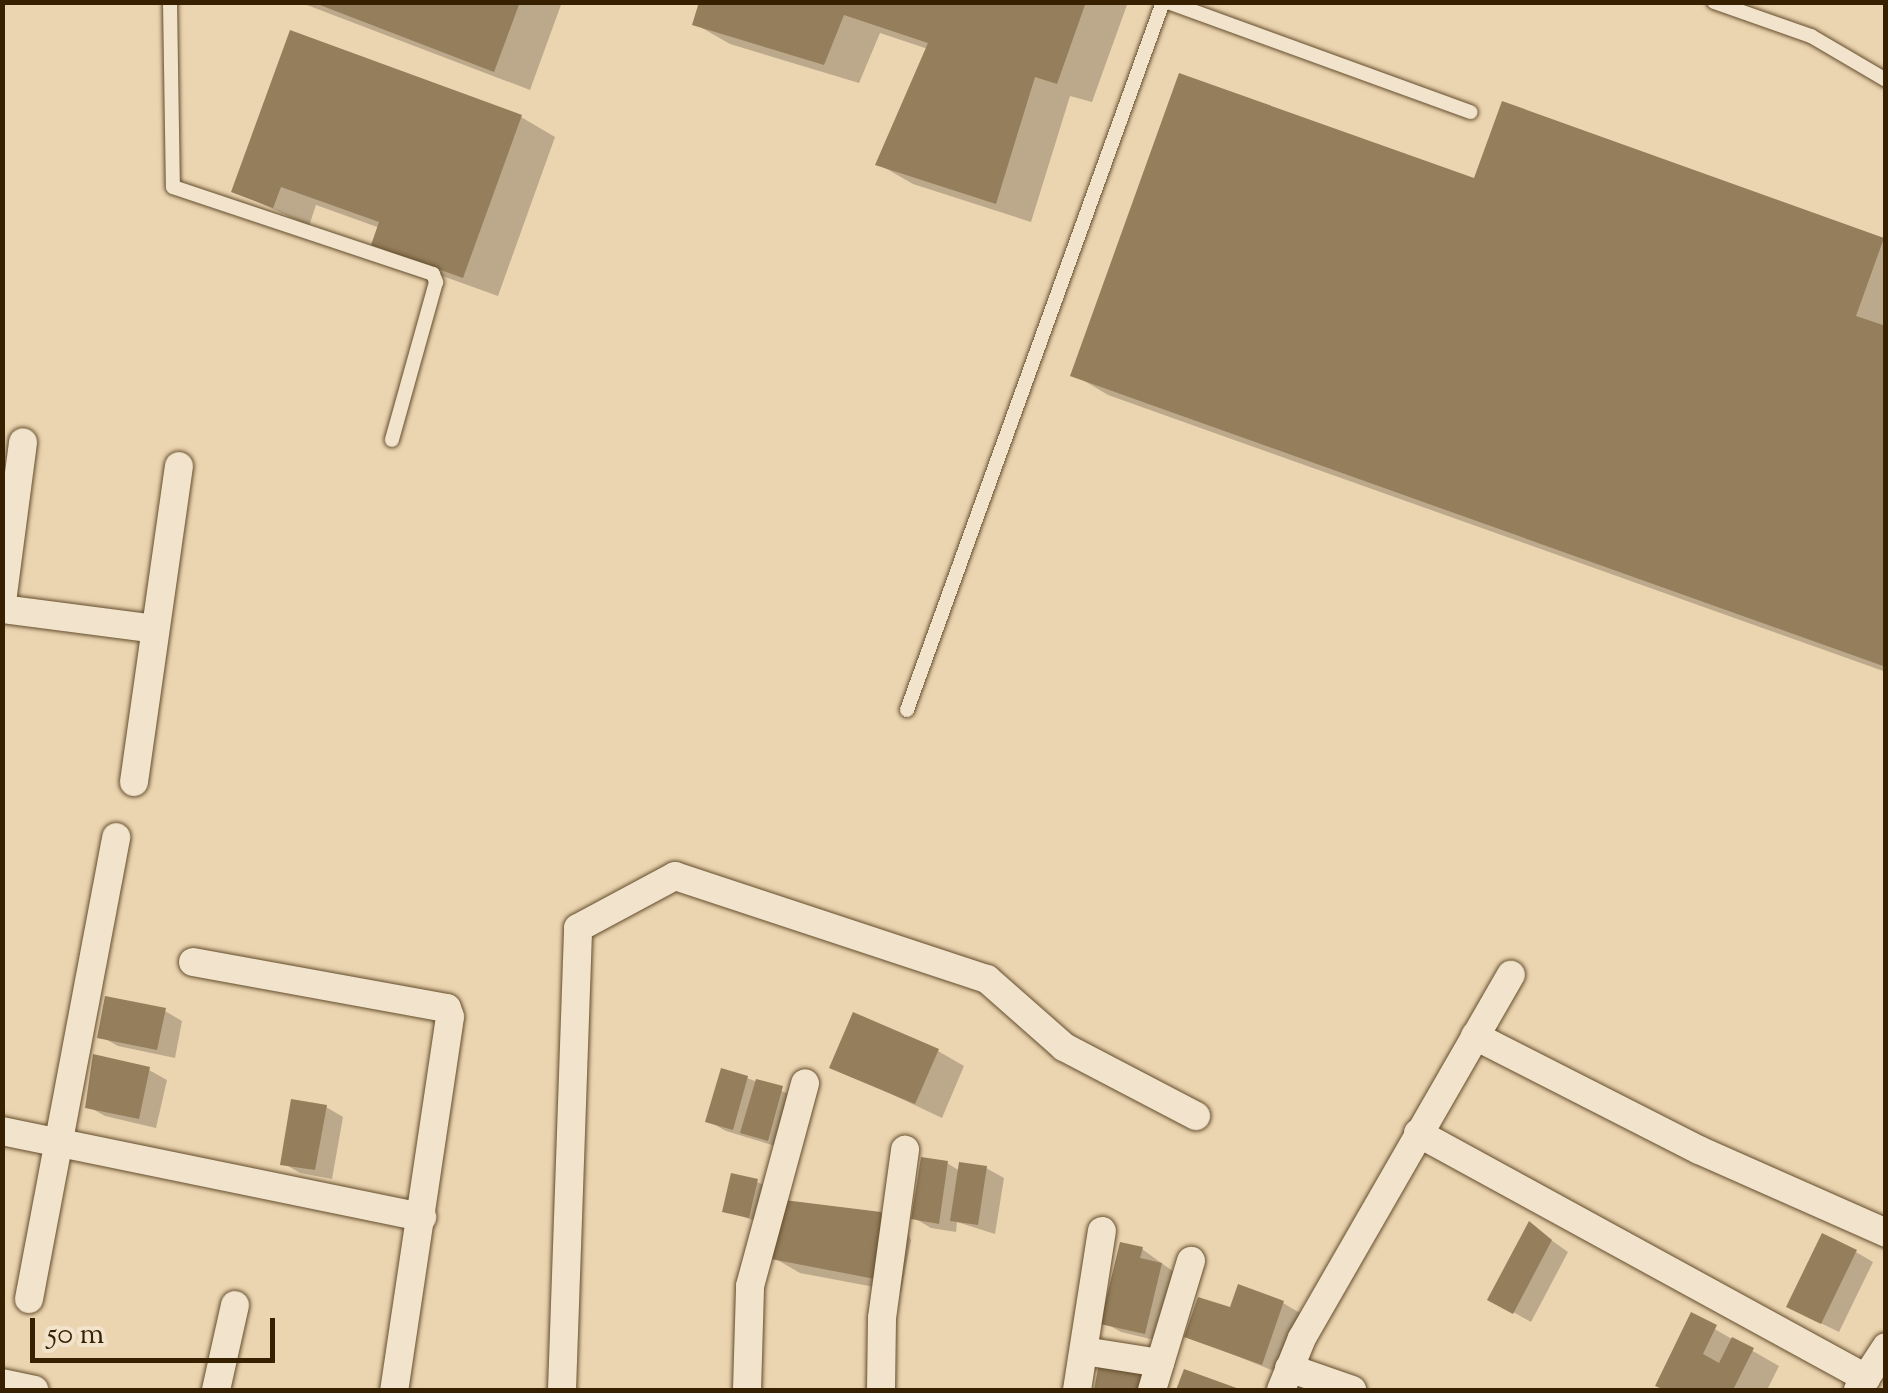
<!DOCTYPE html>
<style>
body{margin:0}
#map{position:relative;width:1888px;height:1393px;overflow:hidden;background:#ebd4b0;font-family:"Sorts Mill Goudy",serif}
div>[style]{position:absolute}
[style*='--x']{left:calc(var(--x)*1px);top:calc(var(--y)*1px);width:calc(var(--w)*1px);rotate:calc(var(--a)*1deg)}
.shadow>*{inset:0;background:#0003}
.building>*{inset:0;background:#947e5c}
.roads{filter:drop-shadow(0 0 2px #634d2c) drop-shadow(0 0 2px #634d2c)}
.service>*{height:14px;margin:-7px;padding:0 7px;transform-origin:7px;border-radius:7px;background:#f2e3cc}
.minor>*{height:28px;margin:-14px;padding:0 14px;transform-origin:14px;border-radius:14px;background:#f2e3cc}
span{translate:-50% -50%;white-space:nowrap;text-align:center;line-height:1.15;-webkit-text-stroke:8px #f2e3cc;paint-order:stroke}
.frame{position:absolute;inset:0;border:5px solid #362000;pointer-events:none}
.scale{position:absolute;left:30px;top:1318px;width:245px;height:45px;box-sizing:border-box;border:5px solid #362000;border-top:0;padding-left:12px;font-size:30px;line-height:35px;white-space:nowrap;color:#362000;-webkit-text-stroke:8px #f2e3cc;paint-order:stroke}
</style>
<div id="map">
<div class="shadow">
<div style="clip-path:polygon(299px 2px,562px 2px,530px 90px)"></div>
<div style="clip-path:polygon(702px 2px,1128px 2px,1092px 102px,1070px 96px,1031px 222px,913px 184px,878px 164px,928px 49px,880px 33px,859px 83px,730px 44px,695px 24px)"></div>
<div style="clip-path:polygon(521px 117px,555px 137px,498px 296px,409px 264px,374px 244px,380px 228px,316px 205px,309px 226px,234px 191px)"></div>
<div style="clip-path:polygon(1476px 182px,1886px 241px,1886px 672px,1108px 395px,1073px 374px)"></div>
<div style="clip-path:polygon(165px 1011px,182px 1021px,175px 1058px,118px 1046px,100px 1036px)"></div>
<div style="clip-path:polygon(938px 1051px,964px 1066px,942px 1118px,832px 1066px)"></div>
<div style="clip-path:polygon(149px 1070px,167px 1080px,156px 1128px,105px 1116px,87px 1106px)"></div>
<div style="clip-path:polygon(747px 1078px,800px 1098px,785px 1149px,726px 1131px,708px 1121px)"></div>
<div style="clip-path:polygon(326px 1107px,343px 1117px,332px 1179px,300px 1173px,283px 1163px)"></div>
<div style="clip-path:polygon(947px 1163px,960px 1171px,986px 1168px,1004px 1178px,995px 1234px,957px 1222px,956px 1232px,931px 1228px,914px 1218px)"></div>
<div style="clip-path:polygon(757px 1182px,765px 1186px,756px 1221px,725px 1211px)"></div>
<div style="clip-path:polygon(1530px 1225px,1568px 1252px,1531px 1322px,1490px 1299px)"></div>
<div style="clip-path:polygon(907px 1230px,911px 1240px,901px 1292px,800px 1273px,774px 1258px)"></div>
<div style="clip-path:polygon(1142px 1249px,1178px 1275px,1163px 1342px,1121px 1332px,1103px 1322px)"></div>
<div style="clip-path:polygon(1856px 1252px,1873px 1262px,1839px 1332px,1806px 1316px)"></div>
<div style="clip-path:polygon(1283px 1303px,1300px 1313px,1279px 1373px,1187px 1336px,1231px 1310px)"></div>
<div style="clip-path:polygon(1692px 1316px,1779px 1366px,1767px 1390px,1668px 1390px,1658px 1385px)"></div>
</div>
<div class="building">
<div style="clip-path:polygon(312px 2px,520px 2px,494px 72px)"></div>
<div style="clip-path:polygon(699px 2px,1086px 2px,1057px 84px,1035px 77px,996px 204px,875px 165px,928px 43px,844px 15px,824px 65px,692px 25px)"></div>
<div style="clip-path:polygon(290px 30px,522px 115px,463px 278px,371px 245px,379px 222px,281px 187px,273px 208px,231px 192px)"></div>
<div style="clip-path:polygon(1179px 73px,1474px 178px,1502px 101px,1884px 238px,1856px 316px,1886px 326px,1886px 667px,1070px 376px)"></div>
<div style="clip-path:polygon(105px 996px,166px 1008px,157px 1050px,97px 1038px)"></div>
<div style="clip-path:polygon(853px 1012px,939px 1049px,915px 1104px,829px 1068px)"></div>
<div style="clip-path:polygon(93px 1054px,150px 1067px,139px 1119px,85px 1108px)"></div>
<div style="clip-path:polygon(721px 1068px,748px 1076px,733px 1130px,705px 1122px)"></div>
<div style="clip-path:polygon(756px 1079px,783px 1086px,768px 1141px,740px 1133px)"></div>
<div style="clip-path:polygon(291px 1099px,327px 1105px,315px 1170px,280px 1165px)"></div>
<div style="clip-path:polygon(921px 1157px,948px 1161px,939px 1224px,911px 1219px)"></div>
<div style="clip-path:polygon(959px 1162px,987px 1166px,978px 1225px,950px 1221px)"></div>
<div style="clip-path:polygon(731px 1173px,758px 1179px,749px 1218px,722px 1212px)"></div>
<div style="clip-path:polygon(784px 1200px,881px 1212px,886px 1223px,875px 1279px,771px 1259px)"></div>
<div style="clip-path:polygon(1529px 1221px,1552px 1240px,1513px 1314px,1487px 1300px)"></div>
<div style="clip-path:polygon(1822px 1233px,1857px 1250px,1821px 1324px,1786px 1307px)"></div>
<div style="clip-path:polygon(1120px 1242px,1143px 1247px,1140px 1258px,1162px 1263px,1145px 1334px,1100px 1324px)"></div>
<div style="clip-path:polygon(1238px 1284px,1284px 1301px,1262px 1365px,1184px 1337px,1198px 1297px,1230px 1307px)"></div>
<div style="clip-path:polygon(1691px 1312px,1717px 1325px,1703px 1354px,1719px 1363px,1732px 1337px,1754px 1348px,1733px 1390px,1665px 1390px,1655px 1386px)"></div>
<div style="clip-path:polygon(1100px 1358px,1146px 1366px,1142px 1390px,1094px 1390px)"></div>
<div style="clip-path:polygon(1184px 1369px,1242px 1390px,1176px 1390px)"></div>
</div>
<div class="roads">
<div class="service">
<div style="--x:170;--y:2;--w:185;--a:89.1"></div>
<div style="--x:173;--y:187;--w:274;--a:18.5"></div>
<div style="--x:433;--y:274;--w:9;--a:69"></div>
<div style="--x:436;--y:282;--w:164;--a:105.6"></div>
<div style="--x:1168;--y:2;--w:322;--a:20"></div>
<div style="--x:1714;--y:2;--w:103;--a:19.3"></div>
<div style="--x:1811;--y:36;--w:87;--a:30.4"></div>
<div style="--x:907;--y:710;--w:753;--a:-70.12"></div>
</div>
<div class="minor">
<div style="--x:2;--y:602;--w:161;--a:-82.5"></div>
<div style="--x:2;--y:609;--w:154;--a:7.4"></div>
<div style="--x:134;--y:782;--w:319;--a:-81.9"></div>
<div style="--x:193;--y:962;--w:258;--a:10.3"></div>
<div style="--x:447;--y:1008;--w:9;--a:72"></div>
<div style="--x:450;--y:1017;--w:377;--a:98.5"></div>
<div style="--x:1475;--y:1036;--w:251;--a:27"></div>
<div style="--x:1699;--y:1150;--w:205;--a:23.9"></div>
<div style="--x:2;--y:1131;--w:429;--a:11.6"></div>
<div style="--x:1418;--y:1133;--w:511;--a:28.67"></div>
<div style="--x:29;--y:1299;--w:470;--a:-79.3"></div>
<div style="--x:1084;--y:1351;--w:77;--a:9"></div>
<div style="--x:1289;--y:1368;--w:67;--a:19.2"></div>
<div style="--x:2;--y:1383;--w:33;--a:12"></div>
<div style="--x:216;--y:1390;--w:87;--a:-77.4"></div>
<div style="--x:562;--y:1390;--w:462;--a:-88"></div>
<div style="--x:578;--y:928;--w:110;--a:-28.2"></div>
<div style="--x:675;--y:876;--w:329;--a:18.3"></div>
<div style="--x:987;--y:979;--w:103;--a:41.4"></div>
<div style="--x:1064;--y:1047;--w:149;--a:27.6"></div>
<div style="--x:747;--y:1390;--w:104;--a:-88.3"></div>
<div style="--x:750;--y:1286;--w:210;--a:-74.8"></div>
<div style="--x:881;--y:1390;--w:72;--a:-89.2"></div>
<div style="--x:882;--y:1318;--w:170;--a:-82.2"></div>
<div style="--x:1077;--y:1390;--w:161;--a:-81.1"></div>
<div style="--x:1152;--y:1390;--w:135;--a:-73.2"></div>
<div style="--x:1281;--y:1390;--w:56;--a:-68"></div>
<div style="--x:1302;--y:1338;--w:419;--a:-60.1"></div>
<div style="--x:1858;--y:1390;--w:51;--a:-56.9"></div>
</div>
</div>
<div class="frame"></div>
<div class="scale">50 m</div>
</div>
